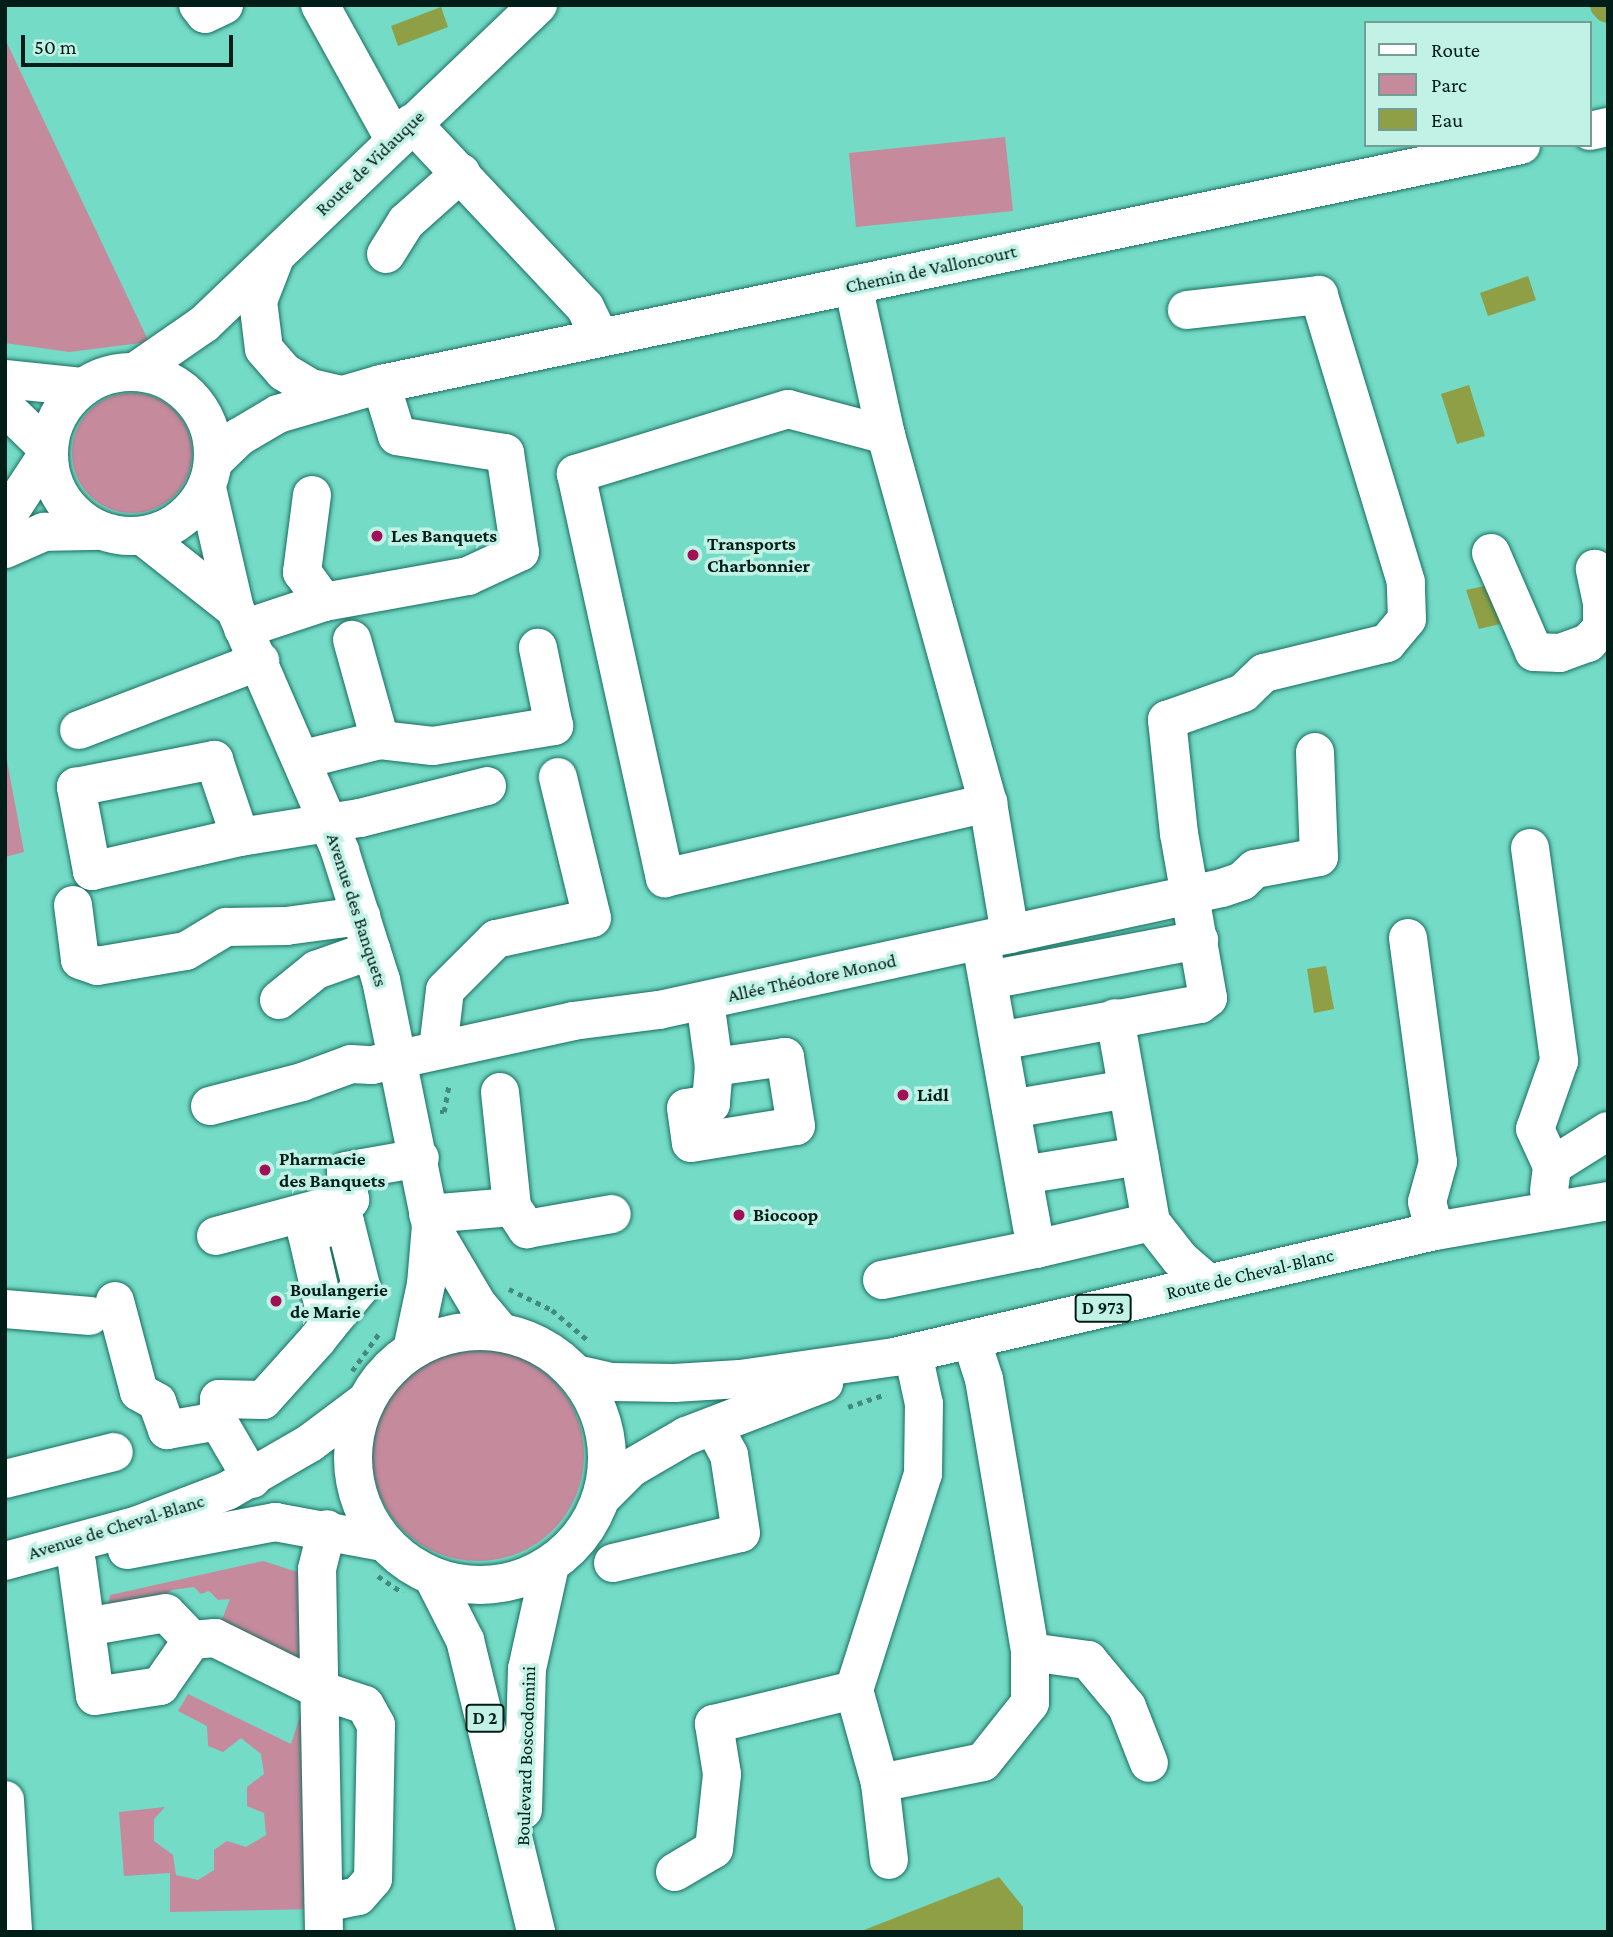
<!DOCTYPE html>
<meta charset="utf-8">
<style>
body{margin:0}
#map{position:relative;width:1613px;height:1937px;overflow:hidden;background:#74dbc6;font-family:"Crimson Pro",serif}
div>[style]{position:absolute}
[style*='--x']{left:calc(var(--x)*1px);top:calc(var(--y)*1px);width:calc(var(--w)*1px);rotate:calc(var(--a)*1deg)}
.green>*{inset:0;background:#c68a9d}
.round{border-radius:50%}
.water>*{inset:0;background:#8e9f46}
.canal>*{height:30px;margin:-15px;padding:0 15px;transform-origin:15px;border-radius:15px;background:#8e9f46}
.path>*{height:4.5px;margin-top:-2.25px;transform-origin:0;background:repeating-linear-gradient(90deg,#438b7d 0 5px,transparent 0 10px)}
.roads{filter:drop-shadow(0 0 2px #196e60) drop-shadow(0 0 2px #196e60)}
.minor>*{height:38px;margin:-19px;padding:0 19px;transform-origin:19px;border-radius:19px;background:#fff}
.minor>.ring{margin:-19px;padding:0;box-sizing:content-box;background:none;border:38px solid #fff;border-radius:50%}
.major>*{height:38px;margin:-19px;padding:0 19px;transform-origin:19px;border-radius:19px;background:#fff}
.major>.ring{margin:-19px;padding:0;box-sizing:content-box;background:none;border:38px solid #fff;border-radius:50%}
.dots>*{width:19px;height:19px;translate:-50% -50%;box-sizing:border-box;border:4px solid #c2f2e6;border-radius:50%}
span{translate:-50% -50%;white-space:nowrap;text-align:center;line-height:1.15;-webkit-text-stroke:7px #c2f2e6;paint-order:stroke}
.shield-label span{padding:2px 5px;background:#c2f2e6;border:2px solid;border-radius:5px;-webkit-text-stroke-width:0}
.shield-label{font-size:18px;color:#001d17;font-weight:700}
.street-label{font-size:19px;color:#001d17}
.poi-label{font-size:19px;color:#001d17;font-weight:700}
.left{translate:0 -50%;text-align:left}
.frame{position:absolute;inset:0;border:7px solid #001d17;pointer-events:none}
.legend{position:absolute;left:1364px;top:21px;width:228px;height:126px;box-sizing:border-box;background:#c2f2e6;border:2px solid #749d93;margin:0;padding:9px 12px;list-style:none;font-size:21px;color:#001d17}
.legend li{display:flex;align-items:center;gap:14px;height:35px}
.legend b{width:35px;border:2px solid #749d93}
.scale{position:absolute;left:21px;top:35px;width:212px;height:32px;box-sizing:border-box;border:4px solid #001d17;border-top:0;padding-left:9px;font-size:21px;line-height:24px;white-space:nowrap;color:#001d17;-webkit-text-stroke:5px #c2f2e6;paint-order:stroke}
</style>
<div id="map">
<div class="green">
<div style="clip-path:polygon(5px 39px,149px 342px,69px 352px,5px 343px)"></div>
<div style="clip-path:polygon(1005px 137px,1013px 211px,856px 227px,849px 153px)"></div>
<div class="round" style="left:72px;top:393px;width:120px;height:120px"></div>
<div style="clip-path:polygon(5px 750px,24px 852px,5px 857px)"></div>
<div class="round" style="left:372px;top:1349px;width:212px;height:212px"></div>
<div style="clip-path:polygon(263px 1561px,310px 1576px,310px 1667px,218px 1630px,230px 1599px,218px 1600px,209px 1591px,201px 1594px,194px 1587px,172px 1590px,138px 1614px,108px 1607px,110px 1595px)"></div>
<div style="clip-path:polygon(308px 1692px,319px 1909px,170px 1912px,170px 1873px,124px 1876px,119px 1812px,165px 1807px,154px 1819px,154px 1841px,173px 1855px,176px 1875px,198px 1880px,214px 1870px,214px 1850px,227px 1841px,246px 1847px,266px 1835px,264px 1813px,247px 1806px,247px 1787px,264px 1774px,261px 1754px,241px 1738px,223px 1752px,208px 1746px,207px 1726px,178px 1711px,188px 1694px,291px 1744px)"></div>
</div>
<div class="water">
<div style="clip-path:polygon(441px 7px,448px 27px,398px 46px,391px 26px)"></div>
<div style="clip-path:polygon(1528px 276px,1536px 300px,1488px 316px,1480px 293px)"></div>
<div style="clip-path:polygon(1469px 385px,1485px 436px,1457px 444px,1441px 394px)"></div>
<div style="clip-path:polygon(1489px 585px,1500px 624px,1479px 629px,1466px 590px)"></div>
<div style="clip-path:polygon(1326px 966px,1334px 1009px,1314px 1013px,1307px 969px)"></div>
<div style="clip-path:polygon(999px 1877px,1023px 1907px,1023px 1932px,859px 1932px)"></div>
</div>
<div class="canal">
<div style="--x:1605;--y:5;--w:4;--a:45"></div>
</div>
<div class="path">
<div style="--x:440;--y:1112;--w:4;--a:0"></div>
<div style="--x:444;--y:1112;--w:29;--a:-80"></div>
<div style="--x:509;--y:1289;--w:48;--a:26"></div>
<div style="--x:552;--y:1310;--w:48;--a:40"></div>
<div style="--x:352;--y:1371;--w:48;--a:-54.3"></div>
<div style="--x:848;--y:1407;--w:40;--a:-18.9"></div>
<div style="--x:378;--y:1576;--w:30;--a:34"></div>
</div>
<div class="roads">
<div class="minor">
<div style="--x:198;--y:5;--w:11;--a:52"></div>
<div style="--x:205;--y:14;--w:21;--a:-25"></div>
<div style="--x:320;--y:5;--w:153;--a:61.1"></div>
<div style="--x:412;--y:123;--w:253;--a:46.8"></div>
<div style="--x:585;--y:307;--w:34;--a:64"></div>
<div style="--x:1590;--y:131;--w:18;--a:-13"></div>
<div style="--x:386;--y:254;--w:38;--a:-58"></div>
<div style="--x:406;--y:222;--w:74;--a:-41.7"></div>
<div style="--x:274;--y:260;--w:44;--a:111.3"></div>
<div style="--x:258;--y:301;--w:48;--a:82.9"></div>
<div style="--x:264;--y:349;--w:30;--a:49"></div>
<div style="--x:284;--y:372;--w:31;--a:31"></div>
<div style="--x:311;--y:388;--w:32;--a:13"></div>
<div style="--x:853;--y:285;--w:154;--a:77.6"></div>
<div style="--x:136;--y:371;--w:83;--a:-34.7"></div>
<div style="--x:204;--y:324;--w:462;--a:-43.7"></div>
<div class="ring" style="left:49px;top:372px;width:126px;height:126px"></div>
<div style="--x:5;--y:379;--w:77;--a:5.9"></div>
<div style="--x:5;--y:407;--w:59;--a:44.3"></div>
<div style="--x:213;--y:462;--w:36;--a:-44"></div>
<div style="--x:239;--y:437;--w:45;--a:-30.5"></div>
<div style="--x:278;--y:414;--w:107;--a:-16.2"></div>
<div style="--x:381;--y:384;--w:1165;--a:-11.84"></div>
<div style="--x:207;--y:488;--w:124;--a:77"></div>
<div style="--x:235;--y:609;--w:264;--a:66.5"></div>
<div style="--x:340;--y:851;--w:135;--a:72.4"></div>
<div style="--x:381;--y:980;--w:251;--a:78.5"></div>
<div style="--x:431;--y:1226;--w:92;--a:59.3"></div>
<div style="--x:478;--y:1305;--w:35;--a:50"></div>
<div style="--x:312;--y:495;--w:78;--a:97.4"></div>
<div style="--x:302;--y:572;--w:37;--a:54"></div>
<div style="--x:5;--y:519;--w:77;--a:-56.7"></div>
<div style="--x:144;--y:537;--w:116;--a:38.4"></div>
<div style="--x:5;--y:549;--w:43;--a:-23.6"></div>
<div style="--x:44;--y:532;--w:54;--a:-1.1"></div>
<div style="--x:1491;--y:553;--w:108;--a:66.5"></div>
<div style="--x:1534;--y:652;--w:26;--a:2"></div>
<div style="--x:1560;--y:653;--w:30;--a:-20"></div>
<div style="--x:1588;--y:643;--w:21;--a:-47"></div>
<div style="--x:1602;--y:628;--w:25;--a:-90"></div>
<div style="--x:1602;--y:603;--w:35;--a:-102"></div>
<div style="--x:243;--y:629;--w:85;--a:-18.4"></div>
<div style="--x:324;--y:602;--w:146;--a:-10.2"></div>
<div style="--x:468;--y:576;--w:57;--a:-24.8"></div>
<div style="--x:520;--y:552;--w:100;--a:-98.6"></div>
<div style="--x:505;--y:453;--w:109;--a:-171.1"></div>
<div style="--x:397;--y:436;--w:54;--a:-107.1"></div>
<div style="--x:79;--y:730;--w:194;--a:-20.9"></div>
<div style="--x:380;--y:740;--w:53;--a:6.5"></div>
<div style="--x:433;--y:746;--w:123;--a:-9.4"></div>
<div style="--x:554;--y:726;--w:80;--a:-101.6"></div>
<div style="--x:304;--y:759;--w:78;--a:-14"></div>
<div style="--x:380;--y:740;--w:104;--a:-105.6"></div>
<div style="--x:988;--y:803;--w:382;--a:-105.5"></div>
<div style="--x:886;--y:435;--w:101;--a:-165.1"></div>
<div style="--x:788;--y:409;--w:222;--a:163"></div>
<div style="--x:576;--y:474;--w:414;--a:77.6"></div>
<div style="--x:665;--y:878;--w:332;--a:-13.1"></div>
<div style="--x:988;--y:803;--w:133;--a:80.5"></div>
<div style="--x:240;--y:837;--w:152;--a:167.1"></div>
<div style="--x:92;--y:871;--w:86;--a:-100.8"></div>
<div style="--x:76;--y:787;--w:141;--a:-11.1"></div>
<div style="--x:214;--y:760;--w:81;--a:71.3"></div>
<div style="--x:240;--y:837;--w:121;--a:-9"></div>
<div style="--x:360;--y:818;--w:131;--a:-14.1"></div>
<div style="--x:1530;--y:848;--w:215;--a:82.2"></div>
<div style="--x:1559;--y:1061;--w:72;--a:109.4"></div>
<div style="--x:1535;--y:1129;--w:41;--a:65.3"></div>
<div style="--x:73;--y:905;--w:55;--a:82.7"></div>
<div style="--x:80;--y:960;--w:18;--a:19"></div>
<div style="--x:97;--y:966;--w:90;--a:-9.6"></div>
<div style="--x:186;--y:951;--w:47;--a:-31"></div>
<div style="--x:226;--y:927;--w:60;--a:-1"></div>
<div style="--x:286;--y:926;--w:76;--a:-7.6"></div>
<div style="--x:1408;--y:938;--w:226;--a:82.4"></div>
<div style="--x:1438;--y:1162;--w:41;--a:105.4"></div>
<div style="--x:1427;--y:1202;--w:30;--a:75"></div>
<div style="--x:989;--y:980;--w:214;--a:-10.8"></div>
<div style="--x:279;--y:1000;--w:48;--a:-39"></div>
<div style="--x:316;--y:970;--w:59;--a:-19.7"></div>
<div style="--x:705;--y:1001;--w:67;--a:82.2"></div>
<div style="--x:714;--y:1067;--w:37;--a:95"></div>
<div style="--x:711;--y:1104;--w:25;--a:171"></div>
<div style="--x:686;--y:1108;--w:35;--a:82"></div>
<div style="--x:691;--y:1143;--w:106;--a:-9.2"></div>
<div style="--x:796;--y:1126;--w:70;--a:-99.1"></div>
<div style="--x:785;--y:1057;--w:72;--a:172"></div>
<div style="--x:999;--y:1041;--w:204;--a:-10.4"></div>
<div style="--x:1200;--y:1004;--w:10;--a:-37"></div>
<div style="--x:1208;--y:998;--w:167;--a:-100"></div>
<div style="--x:1179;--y:834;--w:115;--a:-96"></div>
<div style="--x:1167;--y:720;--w:81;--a:-19.6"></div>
<div style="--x:1243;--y:693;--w:29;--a:-44"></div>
<div style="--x:1264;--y:673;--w:127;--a:-13.7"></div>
<div style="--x:1387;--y:643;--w:31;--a:-50"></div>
<div style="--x:1407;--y:619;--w:37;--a:-92"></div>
<div style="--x:1406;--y:582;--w:300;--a:-106.9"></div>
<div style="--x:1319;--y:295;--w:133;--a:173.5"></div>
<div style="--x:438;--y:1049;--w:59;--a:-83.2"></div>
<div style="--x:445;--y:990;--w:72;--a:-45"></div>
<div style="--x:496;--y:939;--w:98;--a:-12.3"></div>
<div style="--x:592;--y:918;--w:145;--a:-103.6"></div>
<div style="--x:500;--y:1092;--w:116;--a:84"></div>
<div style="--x:210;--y:1106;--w:95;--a:-14.6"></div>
<div style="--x:302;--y:1082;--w:52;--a:-20.2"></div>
<div style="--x:351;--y:1064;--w:21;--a:3"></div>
<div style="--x:372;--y:1065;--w:206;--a:-12.3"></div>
<div style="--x:573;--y:1021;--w:87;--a:-7.3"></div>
<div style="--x:659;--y:1010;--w:576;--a:-12.23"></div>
<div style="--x:1222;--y:888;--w:21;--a:-19"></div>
<div style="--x:1242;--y:881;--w:18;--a:-43"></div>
<div style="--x:1255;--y:869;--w:65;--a:-10.6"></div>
<div style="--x:1319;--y:857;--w:105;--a:-92.2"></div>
<div style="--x:1011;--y:1109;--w:118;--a:-9.8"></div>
<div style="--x:1023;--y:1175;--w:118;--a:-9.3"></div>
<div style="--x:1549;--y:1191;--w:25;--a:-83"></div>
<div style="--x:1552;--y:1166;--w:66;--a:-32"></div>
<div style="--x:428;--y:1214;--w:84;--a:-4.8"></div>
<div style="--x:512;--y:1207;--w:27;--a:56"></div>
<div style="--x:527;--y:1229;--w:86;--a:-10"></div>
<div style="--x:1151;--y:1222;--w:47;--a:51.9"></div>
<div style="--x:1180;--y:1259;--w:38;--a:41"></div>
<div style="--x:216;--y:1236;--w:139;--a:-15"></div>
<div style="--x:350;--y:1200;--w:29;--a:-98"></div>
<div style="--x:346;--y:1171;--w:75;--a:-10"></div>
<div style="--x:1036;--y:1249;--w:118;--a:-13.2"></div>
<div style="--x:1151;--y:1222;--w:207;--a:-100"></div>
<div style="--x:882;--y:1280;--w:157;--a:-11.4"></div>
<div style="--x:1036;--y:1249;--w:312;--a:-100.2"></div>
<div style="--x:115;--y:1301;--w:94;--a:75.2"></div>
<div style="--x:139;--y:1392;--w:21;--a:29"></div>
<div style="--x:157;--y:1402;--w:30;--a:70"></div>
<div style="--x:167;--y:1430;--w:52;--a:-10"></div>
<div style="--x:5;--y:1309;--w:85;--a:4.7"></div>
<div style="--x:971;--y:1339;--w:42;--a:72"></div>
<div style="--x:984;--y:1379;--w:277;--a:80.4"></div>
<div style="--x:1030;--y:1652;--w:59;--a:7.9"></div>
<div style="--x:1088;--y:1660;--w:61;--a:50.3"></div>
<div style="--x:1127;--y:1707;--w:60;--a:68.6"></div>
<div style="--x:412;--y:1350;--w:67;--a:-78"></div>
<div style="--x:426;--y:1284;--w:58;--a:-85.1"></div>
<div style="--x:5;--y:1479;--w:112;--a:-13.9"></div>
<div style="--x:252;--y:1479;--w:67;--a:-120.4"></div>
<div style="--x:218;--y:1421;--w:22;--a:-87"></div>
<div style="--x:219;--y:1399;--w:44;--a:1.3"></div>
<div style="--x:263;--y:1400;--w:81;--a:-48"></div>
<div style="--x:317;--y:1340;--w:18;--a:-52"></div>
<div style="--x:328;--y:1326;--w:52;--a:-50.5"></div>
<div style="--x:361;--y:1286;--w:66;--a:-104"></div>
<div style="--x:345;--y:1222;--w:40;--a:162"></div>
<div style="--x:307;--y:1234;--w:94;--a:77.1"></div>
<div style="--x:77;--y:1563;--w:134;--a:82.3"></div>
<div style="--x:95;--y:1696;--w:66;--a:-8.7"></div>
<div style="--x:160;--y:1686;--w:56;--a:-55.2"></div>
<div style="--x:192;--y:1640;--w:37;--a:-134"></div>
<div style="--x:166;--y:1613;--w:81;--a:170.1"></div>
<div style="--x:613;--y:1563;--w:131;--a:-13.2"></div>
<div style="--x:741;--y:1533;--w:79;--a:-98.7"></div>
<div style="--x:729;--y:1455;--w:32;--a:-118"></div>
<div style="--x:192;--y:1640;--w:23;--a:-5"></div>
<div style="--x:215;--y:1638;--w:117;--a:26.3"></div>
<div style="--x:320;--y:1690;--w:47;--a:18.4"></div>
<div style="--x:365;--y:1705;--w:23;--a:61"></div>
<div style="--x:376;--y:1725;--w:154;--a:91.1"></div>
<div style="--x:373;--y:1879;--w:23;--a:131"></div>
<div style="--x:358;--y:1896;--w:35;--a:168"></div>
<div style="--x:854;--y:1690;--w:97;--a:74.4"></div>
<div style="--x:5;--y:1800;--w:132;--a:86.5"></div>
<div style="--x:889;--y:1860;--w:78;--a:-96.7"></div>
<div style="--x:880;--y:1783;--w:105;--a:-11.5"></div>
<div style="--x:983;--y:1762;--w:75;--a:-51.5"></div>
<div style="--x:1030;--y:1703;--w:51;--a:-90"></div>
<div style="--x:675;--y:1872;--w:45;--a:-30.5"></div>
<div style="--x:714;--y:1849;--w:75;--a:-83.9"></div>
<div style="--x:722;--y:1774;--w:51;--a:-99.1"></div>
<div style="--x:714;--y:1724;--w:144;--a:-13.7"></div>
<div style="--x:854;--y:1690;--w:227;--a:-72.3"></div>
<div style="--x:923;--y:1474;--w:70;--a:-89.2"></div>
<div style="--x:924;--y:1404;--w:52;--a:-102.2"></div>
<div style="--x:324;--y:1932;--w:363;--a:-91.1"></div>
<div style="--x:317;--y:1569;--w:41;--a:-76"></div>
</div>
<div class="major">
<div class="ring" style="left:353px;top:1331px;width:216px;height:216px"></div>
<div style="--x:576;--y:1374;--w:36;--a:13"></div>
<div style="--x:611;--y:1382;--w:63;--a:0.9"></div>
<div style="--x:674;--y:1383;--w:66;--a:-3.5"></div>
<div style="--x:740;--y:1379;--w:156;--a:-8.1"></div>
<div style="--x:894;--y:1357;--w:555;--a:-13.11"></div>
<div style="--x:1435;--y:1231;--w:176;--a:-9.8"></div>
<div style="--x:602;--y:1497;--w:41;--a:-45"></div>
<div style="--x:631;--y:1468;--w:64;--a:-30.2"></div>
<div style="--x:686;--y:1436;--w:148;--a:-21"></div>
<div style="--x:127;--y:1550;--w:151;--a:-10.7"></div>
<div style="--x:275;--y:1522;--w:110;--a:10.5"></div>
<div style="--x:5;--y:1561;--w:138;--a:-15.1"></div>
<div style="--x:138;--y:1525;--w:95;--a:-20.9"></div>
<div style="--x:227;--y:1491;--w:96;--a:-30"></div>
<div style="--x:310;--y:1443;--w:70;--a:-36.9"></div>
<div style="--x:433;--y:1577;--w:71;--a:63.1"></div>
<div style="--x:465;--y:1640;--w:301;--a:76.3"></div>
<div style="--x:523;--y:1810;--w:141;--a:-88.4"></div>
<div style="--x:527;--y:1669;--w:107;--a:-77.5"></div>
</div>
</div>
<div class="dots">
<div style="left:377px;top:536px;background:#a00f57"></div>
<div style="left:693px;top:555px;background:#a00f57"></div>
<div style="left:903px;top:1095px;background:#a00f57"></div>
<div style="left:265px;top:1170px;background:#a00f57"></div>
<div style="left:739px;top:1215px;background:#a00f57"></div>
<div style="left:276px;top:1301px;background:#a00f57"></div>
</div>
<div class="shield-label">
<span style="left:1103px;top:1308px">D 973</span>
<span style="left:485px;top:1718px">D 2</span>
</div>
<div class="street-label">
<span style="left:370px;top:163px;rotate:-44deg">Route de Vidauque</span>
<span style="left:931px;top:269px;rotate:-12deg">Chemin de Valloncourt</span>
<span style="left:357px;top:910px;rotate:72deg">Avenue des Banquets</span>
<span style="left:812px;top:978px;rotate:-12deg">Allée Théodore Monod</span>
<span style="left:1250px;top:1274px;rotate:-13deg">Route de Cheval-Blanc</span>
<span style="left:116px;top:1527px;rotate:-17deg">Avenue de Cheval-Blanc</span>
<span style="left:526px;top:1756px;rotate:-88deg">Boulevard Boscodomini</span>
</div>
<div class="poi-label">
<span class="left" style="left:391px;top:536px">Les Banquets</span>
<span class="left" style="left:707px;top:555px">Transports<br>Charbonnier</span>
<span class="left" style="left:917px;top:1095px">Lidl</span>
<span class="left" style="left:279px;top:1170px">Pharmacie<br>des Banquets</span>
<span class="left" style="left:753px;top:1215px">Biocoop</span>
<span class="left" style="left:290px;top:1301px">Boulangerie<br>de Marie</span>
</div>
<div class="frame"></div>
<ul class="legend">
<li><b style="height:9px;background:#fff"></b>Route</li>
<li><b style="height:19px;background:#c68a9d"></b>Parc</li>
<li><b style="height:19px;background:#8e9f46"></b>Eau</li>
</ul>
<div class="scale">50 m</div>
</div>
